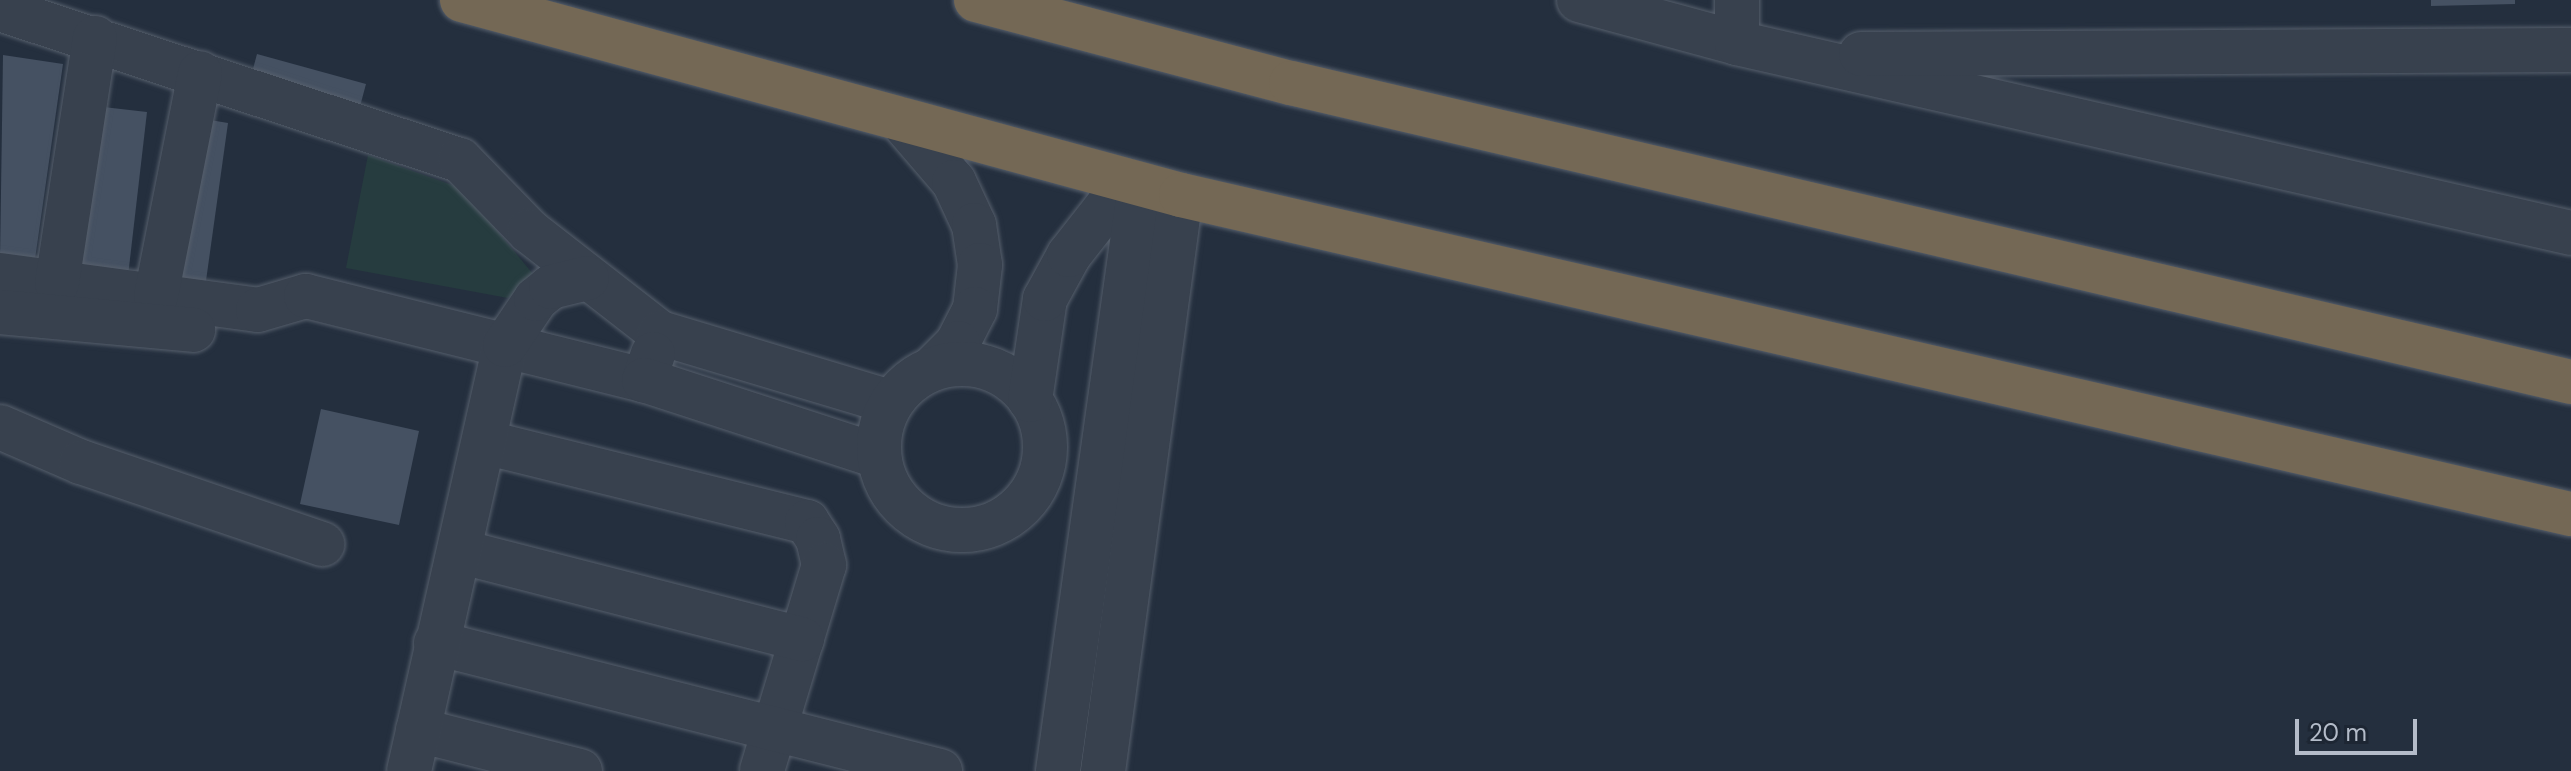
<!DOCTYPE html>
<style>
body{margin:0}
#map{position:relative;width:2571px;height:771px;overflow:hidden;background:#242f3e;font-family:"DM Sans",sans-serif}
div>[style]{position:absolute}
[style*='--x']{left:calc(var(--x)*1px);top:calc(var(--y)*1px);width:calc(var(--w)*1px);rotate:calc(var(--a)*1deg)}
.green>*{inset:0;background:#263c3f}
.building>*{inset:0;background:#455162}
.roads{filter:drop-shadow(0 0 2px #565f6c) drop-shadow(0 0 2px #565f6c)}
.minor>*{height:44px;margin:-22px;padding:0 22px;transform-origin:22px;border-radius:22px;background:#38414e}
.minor>.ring{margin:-22px;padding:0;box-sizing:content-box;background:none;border:44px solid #38414e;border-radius:50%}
.highway>*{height:44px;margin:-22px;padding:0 22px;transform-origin:22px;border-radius:22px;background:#746855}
span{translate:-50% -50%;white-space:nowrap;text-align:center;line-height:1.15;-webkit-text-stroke:8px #1d2633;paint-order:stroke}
.scale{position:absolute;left:2295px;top:719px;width:122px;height:36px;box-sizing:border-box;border:4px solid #b4bcc9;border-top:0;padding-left:10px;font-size:24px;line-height:28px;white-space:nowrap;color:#b4bcc9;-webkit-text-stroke:6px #1d2633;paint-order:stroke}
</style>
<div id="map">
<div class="green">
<div style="clip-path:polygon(368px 155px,463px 189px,537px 279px,508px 298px,346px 268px)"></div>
</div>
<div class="building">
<div style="clip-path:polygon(2431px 0,2515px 0,2515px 4px,2431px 6px)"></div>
<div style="clip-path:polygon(257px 54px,366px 84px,351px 140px,242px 110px)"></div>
<div style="clip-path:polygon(3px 55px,63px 64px,34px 266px,0 261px)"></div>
<div style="clip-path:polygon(86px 105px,147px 112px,128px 276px,67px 268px)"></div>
<div style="clip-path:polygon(198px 118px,228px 123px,205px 288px,174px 284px)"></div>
<div style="clip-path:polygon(321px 409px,419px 431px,399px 525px,300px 504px)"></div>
</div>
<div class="roads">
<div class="minor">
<div style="--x:1579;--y:0;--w:164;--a:15.2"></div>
<div style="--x:1737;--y:43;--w:855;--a:12.83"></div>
<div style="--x:1737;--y:0;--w:43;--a:90"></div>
<div style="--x:0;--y:9;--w:484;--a:18.2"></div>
<div style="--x:460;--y:160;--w:99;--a:45.8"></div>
<div style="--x:529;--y:231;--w:166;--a:37.9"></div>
<div style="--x:660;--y:333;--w:240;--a:16.7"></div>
<div style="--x:1861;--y:54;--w:710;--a:-0.32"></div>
<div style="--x:900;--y:119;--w:83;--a:49.4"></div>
<div style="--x:954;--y:182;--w:47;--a:65.1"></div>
<div style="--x:974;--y:225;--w:40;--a:81.5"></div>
<div style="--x:980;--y:265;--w:44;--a:96.5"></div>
<div style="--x:975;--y:309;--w:38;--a:117"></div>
<div style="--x:958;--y:343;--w:35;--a:135"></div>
<div style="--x:0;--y:275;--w:260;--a:7.7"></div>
<div style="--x:258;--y:310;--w:50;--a:-16.3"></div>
<div style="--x:306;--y:296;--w:348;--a:14"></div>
<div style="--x:57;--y:283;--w:248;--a:-81.2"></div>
<div style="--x:156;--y:296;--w:227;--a:-78.8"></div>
<div style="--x:0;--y:312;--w:194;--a:5.3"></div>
<div style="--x:653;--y:354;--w:28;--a:109"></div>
<div style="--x:644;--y:380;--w:246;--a:18"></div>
<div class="ring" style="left:879px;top:364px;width:122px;height:122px"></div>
<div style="--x:1030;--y:400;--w:102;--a:-81.6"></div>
<div style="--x:1045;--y:299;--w:50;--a:-61.4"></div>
<div style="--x:1069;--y:255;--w:94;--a:-51.9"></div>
<div style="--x:0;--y:427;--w:88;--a:23.4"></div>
<div style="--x:81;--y:462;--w:255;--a:18.8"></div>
<div style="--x:484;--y:442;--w:333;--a:13.9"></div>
<div style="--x:807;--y:522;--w:20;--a:57"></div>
<div style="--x:818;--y:539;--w:27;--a:77"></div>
<div style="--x:824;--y:565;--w:215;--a:106.8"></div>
<div style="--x:462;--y:552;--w:351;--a:14.4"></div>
<div style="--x:436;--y:643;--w:520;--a:14.25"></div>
<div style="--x:418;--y:730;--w:167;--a:14.2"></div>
<div style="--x:409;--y:771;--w:437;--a:-77.3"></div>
<div style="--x:505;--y:345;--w:55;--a:-56"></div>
<div style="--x:536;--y:299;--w:19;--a:-39"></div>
<div style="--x:551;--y:287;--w:37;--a:-14"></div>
<div style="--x:1058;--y:771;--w:592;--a:-82.03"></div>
<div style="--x:1103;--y:771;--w:581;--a:-82.29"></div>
</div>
<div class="highway">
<div style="--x:462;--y:0;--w:745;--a:15.17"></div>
<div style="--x:1181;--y:195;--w:1426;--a:12.93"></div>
<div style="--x:976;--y:0;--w:326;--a:14.8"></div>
<div style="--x:1291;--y:83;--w:1314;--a:13.15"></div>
</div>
</div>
<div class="scale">20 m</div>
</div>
